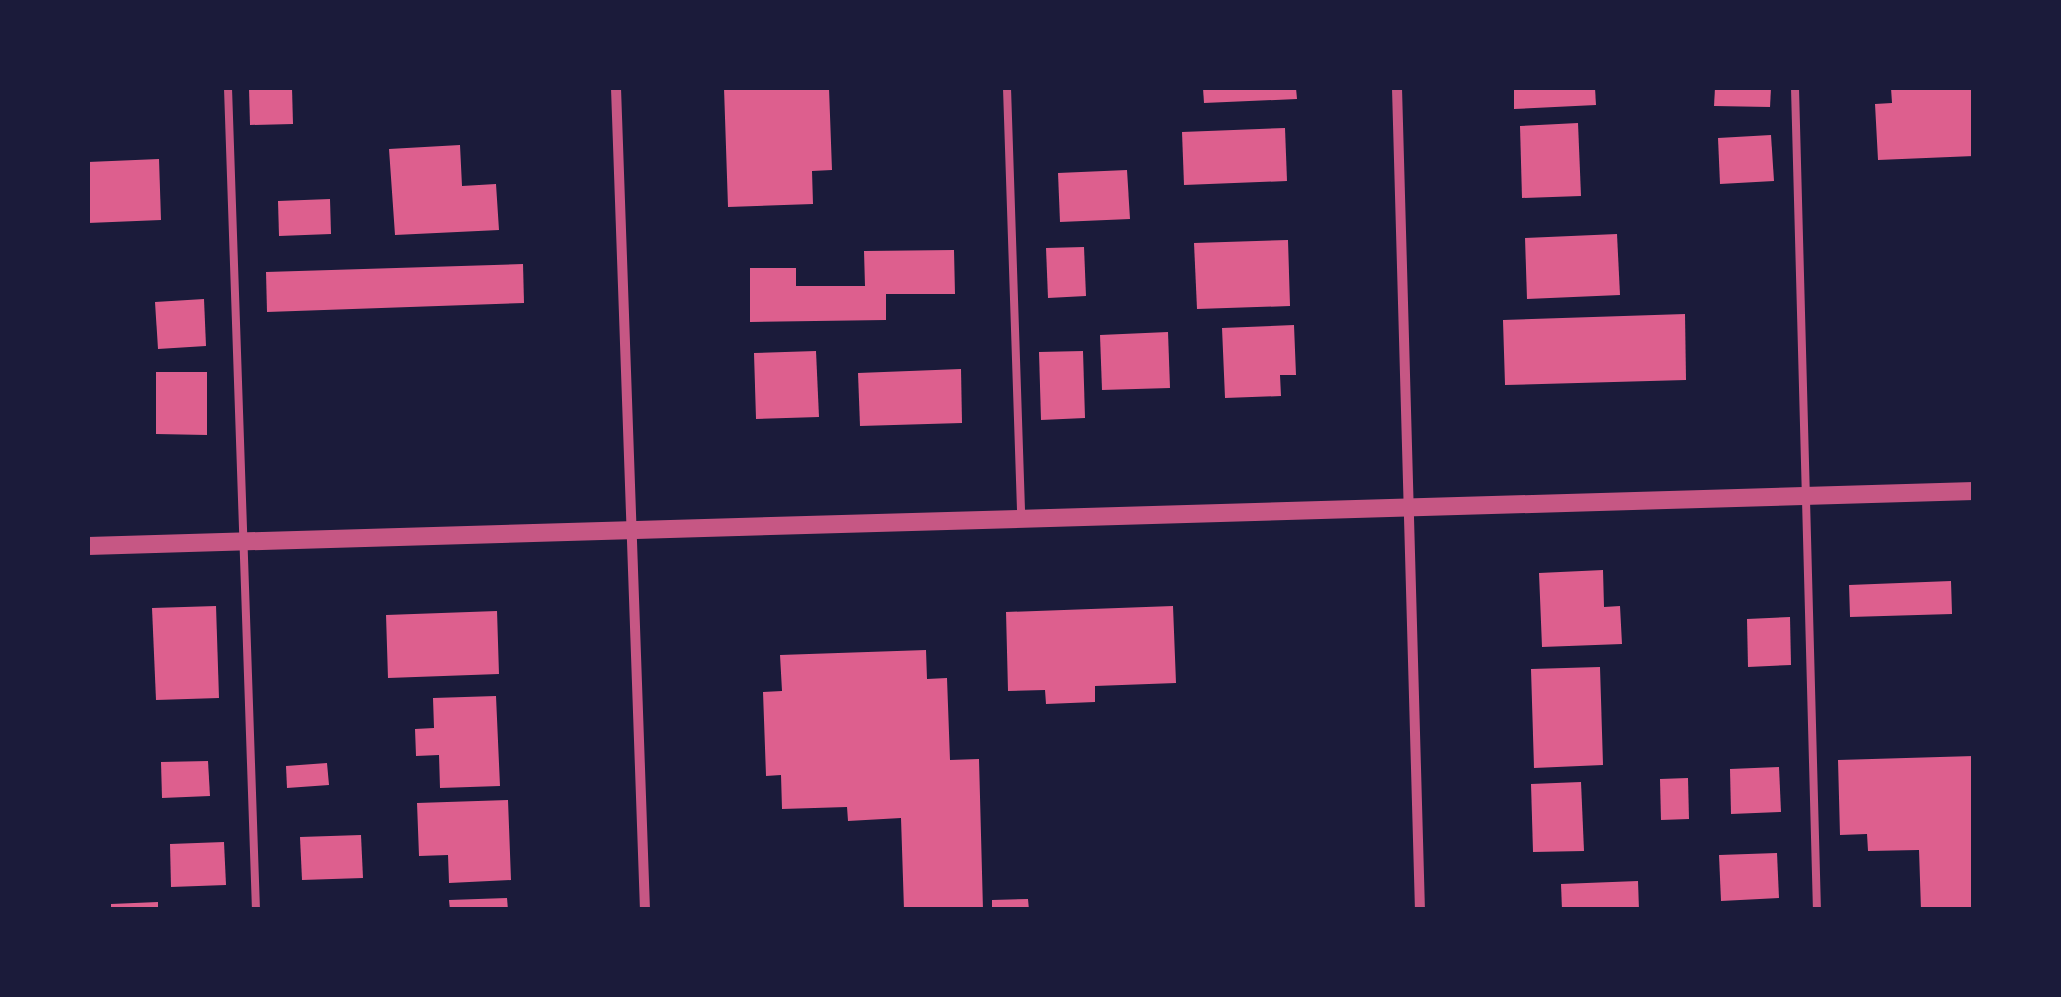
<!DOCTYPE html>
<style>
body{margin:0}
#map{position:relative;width:2061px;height:997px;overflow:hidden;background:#1b1b3a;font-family:"Noto Serif",serif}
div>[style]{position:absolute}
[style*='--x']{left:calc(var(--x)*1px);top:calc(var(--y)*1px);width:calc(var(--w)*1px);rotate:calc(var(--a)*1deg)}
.building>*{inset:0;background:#dd5f8e}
.service>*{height:8px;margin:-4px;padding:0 4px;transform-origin:4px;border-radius:4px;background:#c65784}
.minor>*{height:10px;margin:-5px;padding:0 5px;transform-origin:5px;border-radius:5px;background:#c65784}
.tertiary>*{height:18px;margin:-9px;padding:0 9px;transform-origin:9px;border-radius:9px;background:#c65784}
span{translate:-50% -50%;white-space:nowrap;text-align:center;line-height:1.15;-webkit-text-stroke:10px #1b1b3a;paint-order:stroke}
.frame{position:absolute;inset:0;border:90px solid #1b1b3a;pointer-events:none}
</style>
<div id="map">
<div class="building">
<div style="clip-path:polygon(249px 88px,292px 88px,293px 124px,250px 125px)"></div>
<div style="clip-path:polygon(724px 88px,829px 88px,832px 170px,812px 171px,813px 204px,728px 207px)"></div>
<div style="clip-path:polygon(1203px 88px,1296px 88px,1297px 99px,1204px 103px)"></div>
<div style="clip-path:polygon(1514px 88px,1595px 88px,1596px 105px,1514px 109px)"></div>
<div style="clip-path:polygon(1715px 88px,1771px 88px,1770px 107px,1714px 106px)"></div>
<div style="clip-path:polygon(1891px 88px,1974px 88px,1974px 156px,1878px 160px,1875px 104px,1892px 103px)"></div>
<div style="clip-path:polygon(1578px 123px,1581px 196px,1522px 198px,1520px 126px)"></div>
<div style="clip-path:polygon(1285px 128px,1287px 181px,1184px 185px,1182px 132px)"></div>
<div style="clip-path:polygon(1771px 135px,1774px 181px,1720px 184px,1718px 138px)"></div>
<div style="clip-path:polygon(460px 145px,462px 186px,496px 184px,499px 230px,395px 235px,389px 149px)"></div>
<div style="clip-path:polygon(159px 159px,161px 220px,88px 223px,88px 162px)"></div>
<div style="clip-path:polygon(1127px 170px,1130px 219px,1060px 222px,1058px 173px)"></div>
<div style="clip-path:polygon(330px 199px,331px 234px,279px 236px,278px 201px)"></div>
<div style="clip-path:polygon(1617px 234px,1620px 295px,1527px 299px,1525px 238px)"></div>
<div style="clip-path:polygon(1288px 240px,1290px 306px,1197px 309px,1194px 243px)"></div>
<div style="clip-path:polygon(1084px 247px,1086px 296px,1048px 298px,1046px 248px)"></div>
<div style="clip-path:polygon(954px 250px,955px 294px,886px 294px,886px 320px,750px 322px,750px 268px,796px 268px,796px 286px,865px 286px,864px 251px)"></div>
<div style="clip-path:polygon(523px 264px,524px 303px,267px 312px,266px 272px)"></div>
<div style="clip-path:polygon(204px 299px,206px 346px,158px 349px,155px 302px)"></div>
<div style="clip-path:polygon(1685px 314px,1686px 380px,1505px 385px,1503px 320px)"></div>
<div style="clip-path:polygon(1294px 325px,1296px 375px,1280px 375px,1281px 396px,1225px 398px,1222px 328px)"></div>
<div style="clip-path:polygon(1168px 332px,1170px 388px,1102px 390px,1100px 335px)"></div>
<div style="clip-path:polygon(816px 351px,819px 417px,756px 419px,754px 353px)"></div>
<div style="clip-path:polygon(1083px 351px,1085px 418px,1041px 420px,1039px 352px)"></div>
<div style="clip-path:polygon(961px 369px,962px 423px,860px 426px,858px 373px)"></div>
<div style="clip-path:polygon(156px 372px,207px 372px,207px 435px,156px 434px)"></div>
<div style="clip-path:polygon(1603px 570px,1604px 607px,1620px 606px,1622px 644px,1542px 647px,1539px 573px)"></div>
<div style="clip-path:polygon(1951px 581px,1952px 614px,1850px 617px,1849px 585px)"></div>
<div style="clip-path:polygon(216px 606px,219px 698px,156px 700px,152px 608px)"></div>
<div style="clip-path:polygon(1173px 606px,1176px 683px,1095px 686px,1095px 702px,1046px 704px,1045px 690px,1008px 691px,1006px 612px)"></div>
<div style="clip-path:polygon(497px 611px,499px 674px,388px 678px,386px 615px)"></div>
<div style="clip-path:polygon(1790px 617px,1791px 665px,1748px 667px,1747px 619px)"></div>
<div style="clip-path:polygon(926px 650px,927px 679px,947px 678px,950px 760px,979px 759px,983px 910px,904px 910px,901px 818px,848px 821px,847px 807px,782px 809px,781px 775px,766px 776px,763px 692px,782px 691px,780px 655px)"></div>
<div style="clip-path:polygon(1600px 667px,1603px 765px,1534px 768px,1531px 669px)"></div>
<div style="clip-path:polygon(496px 696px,500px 786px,440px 788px,439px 755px,416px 756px,415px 729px,434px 728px,433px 698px)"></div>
<div style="clip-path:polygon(1974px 756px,1974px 910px,1921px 910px,1919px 850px,1868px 851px,1867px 834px,1840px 835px,1838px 760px)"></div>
<div style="clip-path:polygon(208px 761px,210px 796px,162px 798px,161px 762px)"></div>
<div style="clip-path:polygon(327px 763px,329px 785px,287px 788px,286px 766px)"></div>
<div style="clip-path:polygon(1779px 767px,1781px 812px,1731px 814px,1730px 769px)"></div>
<div style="clip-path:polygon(1688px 778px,1689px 819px,1661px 820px,1660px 779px)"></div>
<div style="clip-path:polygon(1581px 782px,1584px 851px,1533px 852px,1531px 784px)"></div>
<div style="clip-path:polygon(508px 800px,511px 880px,449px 883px,448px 855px,419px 856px,417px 803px)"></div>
<div style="clip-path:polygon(361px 835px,363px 878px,302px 880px,300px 837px)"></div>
<div style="clip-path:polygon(224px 842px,226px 885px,171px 887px,170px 844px)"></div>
<div style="clip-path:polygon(1777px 853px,1779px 898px,1721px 901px,1719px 855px)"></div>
<div style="clip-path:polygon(1638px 881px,1639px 910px,1562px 910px,1561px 884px)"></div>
<div style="clip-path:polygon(507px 898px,508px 910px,450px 910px,449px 900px)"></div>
<div style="clip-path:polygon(1028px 899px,1029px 910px,992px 910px,992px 900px)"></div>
<div style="clip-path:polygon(158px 902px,158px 910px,111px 910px,111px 904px)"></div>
</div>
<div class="service">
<div style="--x:228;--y:88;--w:822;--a:88.05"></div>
<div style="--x:1007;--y:88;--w:429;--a:88.1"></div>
<div style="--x:1795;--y:88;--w:822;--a:88.47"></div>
</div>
<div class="minor">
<div style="--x:616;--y:88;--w:823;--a:87.98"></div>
<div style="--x:1397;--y:88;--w:822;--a:88.4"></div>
</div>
<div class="tertiary">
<div style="--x:88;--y:546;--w:1887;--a:-1.67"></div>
</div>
<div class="frame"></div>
</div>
